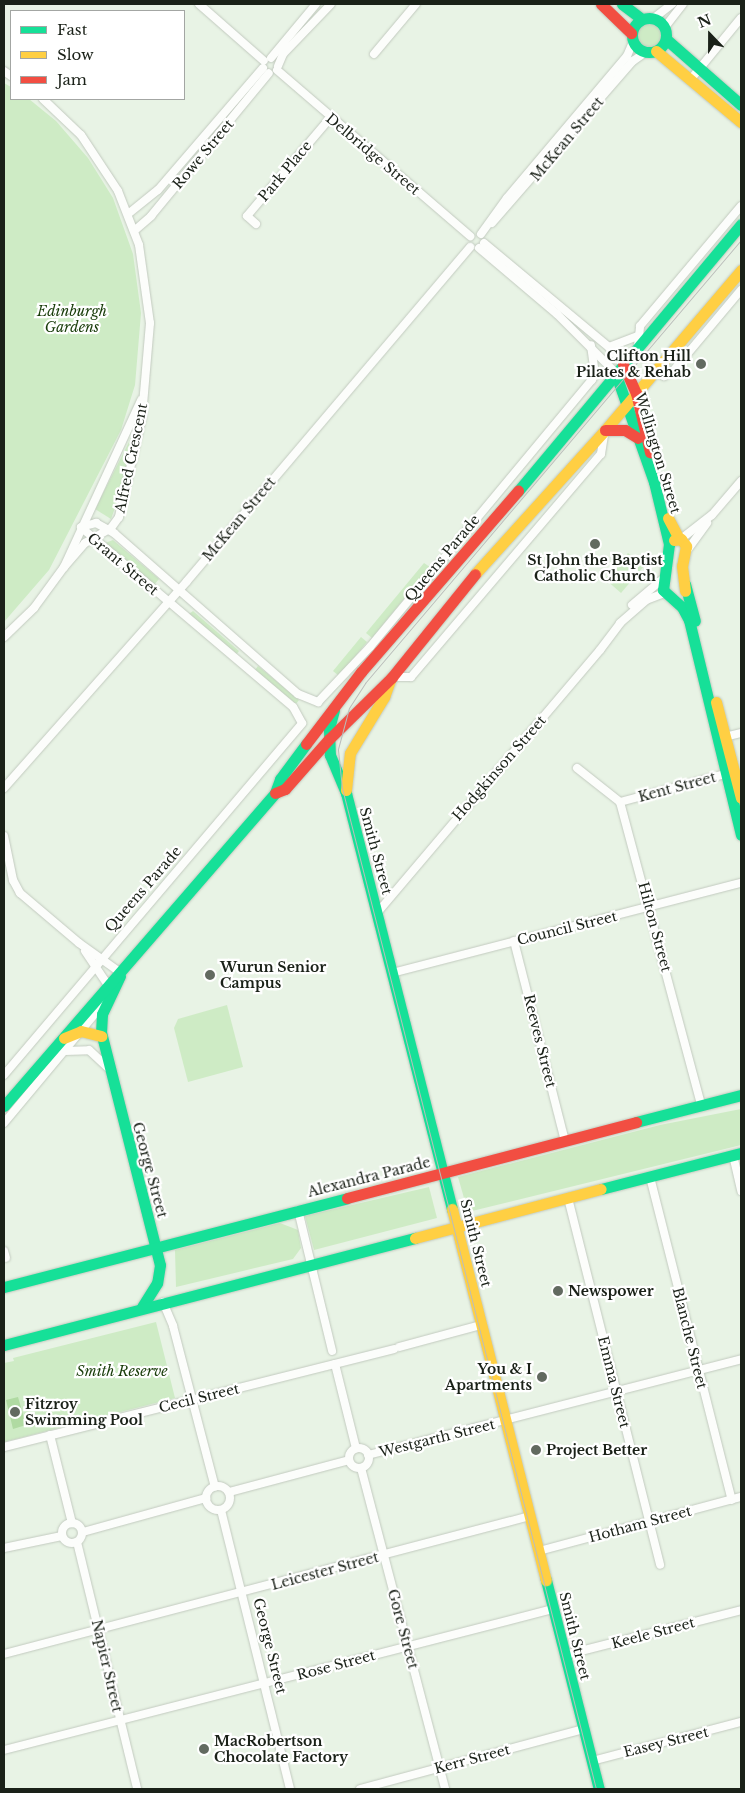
<!DOCTYPE html>
<style>
body{margin:0}
#map{position:relative;width:745px;height:1793px;overflow:hidden;background:#e8f3e5;font-family:"Libre Baskerville",serif}
div>[style]{position:absolute}
[style*='--x']{left:calc(var(--x)*1px);top:calc(var(--y)*1px);width:calc(var(--w)*1px);rotate:calc(var(--a)*1deg)}
.green>*{inset:0;background:#ceebc5}
.round{border-radius:50%}
.water>*{inset:0;background:#b0daa2}
.roads{filter:drop-shadow(0 0 1px #c2cabf) drop-shadow(0 0 1px #c2cabf)}
.street>*{height:8px;margin:-4px;padding:0 4px;transform-origin:4px;border-radius:4px;background:#fcfdfb}
.street>.ring{margin:-4px;padding:0;box-sizing:content-box;background:none;border:8px solid #fcfdfb;border-radius:50%}
.fast>*{height:11px;margin:-5.5px;padding:0 5.5px;transform-origin:5.5px;border-radius:5.5px;background:#16e098}
.fast>.ring{margin:-5.5px;padding:0;box-sizing:content-box;background:none;border:11px solid #16e098;border-radius:50%}
.slow>*{height:11px;margin:-5.5px;padding:0 5.5px;transform-origin:5.5px;border-radius:5.5px;background:#ffcf43}
.jam>*{height:11px;margin:-5.5px;padding:0 5.5px;transform-origin:5.5px;border-radius:5.5px;background:#f24e42}
.tram>*{height:1px;margin:-0.5px;padding:0 0.5px;transform-origin:0.5px;border-radius:0.5px;background:#babdba}
.dots>*{width:14px;height:14px;translate:-50% -50%;box-sizing:border-box;border:2px solid #fff;border-radius:50%}
span{translate:-50% -50%;white-space:nowrap;text-align:center;line-height:1.15;-webkit-text-stroke:4.5px #fff;paint-order:stroke}
.street-label{font-size:14px;color:#1a2118}
.park-label{font-size:14px;color:#183c09;font-style:italic}
.poi-label{font-size:14px;color:#1a2118;font-weight:700}
.right{translate:-100% -50%;text-align:right}
.left{translate:0 -50%;text-align:left}
.frame{position:absolute;inset:0;border:5px solid #1a2118;pointer-events:none}
.legend{position:absolute;left:10px;top:10px;width:175px;height:90px;box-sizing:border-box;background:#fff;border:1px solid #a3a6a3;margin:0;padding:6px 9px;list-style:none;font-size:15px;color:#1a2118}
.legend li{display:flex;align-items:center;gap:10px;height:25px}
.legend b{width:25px;border:1px solid #a3a6a3}
.north{position:absolute;left:685px;top:10px;width:50px;height:50px;-webkit-text-stroke:4px #fff;paint-order:stroke;rotate:338deg;font-size:14px;font-weight:700;line-height:20px;text-align:center;color:#1a2118}
.north::after{content:'';display:block;margin:auto;width:18px;height:22px;background:#1a2118;clip-path:polygon(50% 0,100% 100%,50% 72%,0 100%)}
</style>
<div id="map">
<div class="green">
<div class="round" style="left:637px;top:24px;width:24px;height:24px"></div>
<div style="clip-path:polygon(4px 83px,11px 87px,11px 99px,29px 99px,56px 121px,88px 158px,113px 198px,133px 254px,141px 313px,135px 385px,121px 430px,49px 570px,4px 622px)"></div>
<div style="clip-path:polygon(133px 434px,120px 494px,111px 519px,95px 509px)"></div>
<div style="clip-path:polygon(113px 540px,159px 579px,154px 585px,105px 543px)"></div>
<div style="clip-path:polygon(628px 553px,644px 566px,621px 593px,605px 579px)"></div>
<div style="clip-path:polygon(424px 563px,430px 567px,372px 638px,366px 633px)"></div>
<div style="clip-path:polygon(193px 611px,239px 651px,236px 655px,189px 614px)"></div>
<div style="clip-path:polygon(361px 637px,367px 642px,339px 676px,333px 671px)"></div>
<div style="clip-path:polygon(258px 666px,299px 700px,296px 704px,255px 670px)"></div>
<div style="clip-path:polygon(227px 1005px,243px 1067px,188px 1082px,174px 1028px,178px 1019px)"></div>
<div style="clip-path:polygon(741px 1109px,741px 1145px,468px 1212px,458px 1177px,660px 1125px)"></div>
<div style="clip-path:polygon(429px 1187px,437px 1218px,314px 1250px,305px 1216px)"></div>
<div style="clip-path:polygon(280px 1223px,298px 1230px,301px 1248px,293px 1259px,176px 1287px,175px 1250px)"></div>
<div style="clip-path:polygon(156px 1322px,175px 1398px,4px 1442px,4px 1363px,14px 1361px,13px 1358px)"></div>
</div>
<div class="water">
<div style="clip-path:polygon(18px 1397px,26px 1425px,13px 1429px,6px 1400px)"></div>
</div>
<div class="roads">
<div class="street">
<div style="--x:199;--y:4;--w:86;--a:41.2"></div>
<div style="--x:654;--y:18;--w:23;--a:-38"></div>
<div style="--x:665;--y:27;--w:29;--a:-52"></div>
<div style="--x:374;--y:54;--w:65;--a:-50"></div>
<div style="--x:271;--y:58;--w:70;--a:-50.2"></div>
<div style="--x:278;--y:66;--w:13;--a:-67"></div>
<div style="--x:283;--y:54;--w:69;--a:-46.2"></div>
<div style="--x:277;--y:70;--w:255;--a:40.7"></div>
<div style="--x:4;--y:71;--w:9;--a:36"></div>
<div style="--x:691;--y:79;--w:79;--a:-50.7"></div>
<div style="--x:43;--y:99;--w:52;--a:43.5"></div>
<div style="--x:81;--y:135;--w:67;--a:56.5"></div>
<div style="--x:118;--y:191;--w:58;--a:68.7"></div>
<div style="--x:139;--y:245;--w:79;--a:82"></div>
<div style="--x:150;--y:323;--w:94;--a:94.9"></div>
<div style="--x:142;--y:417;--w:103;--a:103"></div>
<div style="--x:119;--y:517;--w:14;--a:126"></div>
<div style="--x:111;--y:528;--w:30;--a:150"></div>
<div style="--x:85;--y:543;--w:32;--a:131"></div>
<div style="--x:128;--y:214;--w:38;--a:-39"></div>
<div style="--x:158;--y:190;--w:161;--a:-49.3"></div>
<div style="--x:492;--y:223;--w:215;--a:-49"></div>
<div style="--x:633;--y:61;--w:16;--a:-35"></div>
<div style="--x:256;--y:224;--w:12;--a:-138"></div>
<div style="--x:247;--y:216;--w:128;--a:-49.7"></div>
<div style="--x:134;--y:231;--w:23;--a:-41"></div>
<div style="--x:151;--y:216;--w:185;--a:-50.5"></div>
<div style="--x:481;--y:234;--w:44;--a:-54.2"></div>
<div style="--x:507;--y:198;--w:186;--a:-49.8"></div>
<div style="--x:627;--y:56;--w:15;--a:-67"></div>
<div style="--x:484;--y:243;--w:163;--a:39.8"></div>
<div style="--x:609;--y:347;--w:22;--a:51"></div>
<div style="--x:479;--y:248;--w:102;--a:40.2"></div>
<div style="--x:557;--y:314;--w:82;--a:45"></div>
<div style="--x:638;--y:346;--w:20;--a:-84"></div>
<div style="--x:640;--y:326;--w:157;--a:-49.9"></div>
<div style="--x:609;--y:347;--w:30;--a:-21"></div>
<div style="--x:655;--y:372;--w:10;--a:24"></div>
<div style="--x:664;--y:376;--w:10;--a:-29"></div>
<div style="--x:673;--y:371;--w:106;--a:-50"></div>
<div style="--x:681;--y:539;--w:39;--a:-38"></div>
<div style="--x:712;--y:515;--w:45;--a:-49.5"></div>
<div style="--x:686;--y:552;--w:36;--a:-54"></div>
<div style="--x:632;--y:605;--w:43;--a:-40.3"></div>
<div style="--x:4;--y:637;--w:42;--a:-44"></div>
<div style="--x:34;--y:608;--w:51;--a:-53.8"></div>
<div style="--x:64;--y:567;--w:184;--a:-65.2"></div>
<div style="--x:392;--y:677;--w:19;--a:0"></div>
<div style="--x:411;--y:677;--w:293;--a:-49.6"></div>
<div style="--x:601;--y:454;--w:24;--a:-81"></div>
<div style="--x:721;--y:738;--w:21;--a:-14"></div>
<div style="--x:577;--y:768;--w:55;--a:38.3"></div>
<div style="--x:620;--y:802;--w:314;--a:75"></div>
<div style="--x:4;--y:788;--w:276;--a:-48.5"></div>
<div style="--x:187;--y:581;--w:438;--a:-49.7"></div>
<div style="--x:620;--y:802;--w:113;--a:-14.9"></div>
<div style="--x:4;--y:836;--w:45;--a:78.4"></div>
<div style="--x:13;--y:880;--w:15;--a:62"></div>
<div style="--x:20;--y:893;--w:77;--a:40.3"></div>
<div style="--x:79;--y:943;--w:52;--a:35.5"></div>
<div style="--x:377;--y:913;--w:345;--a:-49.7"></div>
<div style="--x:600;--y:650;--w:34;--a:-53"></div>
<div style="--x:620;--y:623;--w:35;--a:-41"></div>
<div style="--x:646;--y:600;--w:19;--a:-21"></div>
<div style="--x:514;--y:941;--w:206;--a:75.7"></div>
<div style="--x:85;--y:951;--w:40;--a:56"></div>
<div style="--x:392;--y:973;--w:360;--a:-14.5"></div>
<div style="--x:65;--y:1051;--w:24;--a:-2"></div>
<div style="--x:89;--y:1050;--w:26;--a:43"></div>
<div style="--x:4;--y:1075;--w:461;--a:-49.7"></div>
<div style="--x:302;--y:723;--w:18;--a:-119"></div>
<div style="--x:293;--y:707;--w:278;--a:-139.7"></div>
<div style="--x:81;--y:527;--w:16;--a:-15"></div>
<div style="--x:96;--y:523;--w:21;--a:29"></div>
<div style="--x:114;--y:533;--w:244;--a:41.2"></div>
<div style="--x:298;--y:694;--w:22;--a:22"></div>
<div style="--x:318;--y:702;--w:76;--a:-46.6"></div>
<div style="--x:370;--y:647;--w:347;--a:-50.3"></div>
<div style="--x:592;--y:380;--w:7;--a:-63"></div>
<div style="--x:595;--y:374;--w:29;--a:-98"></div>
<div style="--x:4;--y:1123;--w:155;--a:-50.2"></div>
<div style="--x:733;--y:1155;--w:37;--a:77"></div>
<div style="--x:650;--y:1177;--w:333;--a:75.8"></div>
<div style="--x:568;--y:1198;--w:378;--a:75.9"></div>
<div style="--x:298;--y:1210;--w:145;--a:76.4"></div>
<div style="--x:4;--y:1251;--w:7;--a:74"></div>
<div style="--x:163;--y:1302;--w:26;--a:67"></div>
<div style="--x:173;--y:1326;--w:166;--a:75.4"></div>
<div style="--x:399;--y:1347;--w:85;--a:-15"></div>
<div style="--x:335;--y:1364;--w:87;--a:76"></div>
<div style="--x:50;--y:1435;--w:91;--a:76"></div>
<div style="--x:4;--y:1447;--w:402;--a:-14.1"></div>
<div class="ring" style="left:349px;top:1448px;width:12px;height:12px"></div>
<div style="--x:368;--y:1455;--w:385;--a:-14.4"></div>
<div style="--x:361;--y:1468;--w:332;--a:75.3"></div>
<div class="ring" style="left:206px;top:1486px;width:16px;height:16px"></div>
<div style="--x:229;--y:1492;--w:124;--a:-14.9"></div>
<div style="--x:221;--y:1510;--w:287;--a:76.1"></div>
<div class="ring" style="left:62px;top:1523px;width:12px;height:12px"></div>
<div style="--x:83;--y:1532;--w:128;--a:-15.5"></div>
<div style="--x:77;--y:1542;--w:254;--a:76.3"></div>
<div style="--x:4;--y:1548;--w:59;--a:-11.7"></div>
<div style="--x:539;--y:1551;--w:209;--a:-15"></div>
<div style="--x:4;--y:1654;--w:544;--a:-14.7"></div>
<div style="--x:565;--y:1655;--w:182;--a:-14.3"></div>
<div style="--x:4;--y:1750;--w:567;--a:-14.4"></div>
<div style="--x:592;--y:1761;--w:154;--a:-14.7"></div>
<div style="--x:360;--y:1789;--w:232;--a:-15"></div>
</div>
<div class="fast">
<div style="--x:622;--y:4;--w:25;--a:37"></div>
<div class="ring" style="left:632px;top:18px;width:23px;height:23px"></div>
<div style="--x:666;--y:39;--w:100;--a:41.3"></div>
<div style="--x:615;--y:372;--w:117;--a:70.5"></div>
<div style="--x:654;--y:482;--w:64;--a:76.4"></div>
<div style="--x:669;--y:544;--w:46;--a:97.4"></div>
<div style="--x:663;--y:590;--w:25;--a:42"></div>
<div style="--x:682;--y:607;--w:15;--a:62"></div>
<div style="--x:689;--y:620;--w:221;--a:76.4"></div>
<div style="--x:518;--y:491;--w:348;--a:-50.1"></div>
<div style="--x:685;--y:584;--w:38;--a:75"></div>
<div style="--x:334;--y:710;--w:20;--a:105"></div>
<div style="--x:329;--y:729;--w:26;--a:88"></div>
<div style="--x:330;--y:755;--w:41;--a:67.2"></div>
<div style="--x:346;--y:793;--w:429;--a:75.7"></div>
<div style="--x:120;--y:976;--w:42;--a:115.3"></div>
<div style="--x:102;--y:1014;--w:18;--a:93"></div>
<div style="--x:101;--y:1032;--w:240;--a:75.8"></div>
<div style="--x:160;--y:1265;--w:18;--a:99"></div>
<div style="--x:157;--y:1283;--w:28;--a:122"></div>
<div style="--x:4;--y:1106;--w:414;--a:-49.1"></div>
<div style="--x:275;--y:793;--w:15;--a:-70"></div>
<div style="--x:280;--y:779;--w:44;--a:-53.4"></div>
<div style="--x:636;--y:1122;--w:108;--a:-14.4"></div>
<div style="--x:601;--y:1189;--w:145;--a:-14.4"></div>
<div style="--x:4;--y:1287;--w:354;--a:-14.5"></div>
<div style="--x:4;--y:1345;--w:425;--a:-14.6"></div>
<div style="--x:546;--y:1580;--w:216;--a:75.8"></div>
</div>
<div class="slow">
<div style="--x:656;--y:51;--w:111;--a:39.9"></div>
<div style="--x:668;--y:518;--w:24;--a:62"></div>
<div style="--x:674;--y:540;--w:7;--a:-8"></div>
<div style="--x:681;--y:539;--w:9;--a:54"></div>
<div style="--x:686;--y:546;--w:20;--a:101"></div>
<div style="--x:682;--y:566;--w:25;--a:83"></div>
<div style="--x:475;--y:574;--w:194;--a:-47.9"></div>
<div style="--x:605;--y:430;--w:210;--a:-49.6"></div>
<div style="--x:716;--y:702;--w:99;--a:75.4"></div>
<div style="--x:346;--y:790;--w:37;--a:-84"></div>
<div style="--x:350;--y:753;--w:66;--a:-58.7"></div>
<div style="--x:384;--y:697;--w:20;--a:-70"></div>
<div style="--x:64;--y:1038;--w:18;--a:-22"></div>
<div style="--x:81;--y:1031;--w:21;--a:14"></div>
<div style="--x:452;--y:1209;--w:383;--a:75.8"></div>
<div style="--x:415;--y:1238;--w:192;--a:-14.8"></div>
</div>
<div class="jam">
<div style="--x:601;--y:4;--w:42;--a:44"></div>
<div style="--x:623;--y:364;--w:32;--a:66"></div>
<div style="--x:636;--y:393;--w:61;--a:76.7"></div>
<div style="--x:605;--y:430;--w:20;--a:0"></div>
<div style="--x:625;--y:430;--w:15;--a:32"></div>
<div style="--x:306;--y:744;--w:91;--a:-52.6"></div>
<div style="--x:361;--y:672;--w:240;--a:-49.1"></div>
<div style="--x:275;--y:793;--w:11;--a:-22"></div>
<div style="--x:285;--y:789;--w:67;--a:-48.7"></div>
<div style="--x:329;--y:739;--w:88;--a:-44.5"></div>
<div style="--x:392;--y:677;--w:132;--a:-51.1"></div>
<div style="--x:347;--y:1198;--w:299;--a:-14.7"></div>
</div>
</div>
<div class="tram">
<div style="--x:596;--y:1789;--w:1033;--a:-104.24"></div>
<div style="--x:342;--y:788;--w:39;--a:-96"></div>
<div style="--x:338;--y:749;--w:42;--a:-75"></div>
<div style="--x:349;--y:708;--w:30;--a:-57"></div>
<div style="--x:365;--y:683;--w:581;--a:-49.68"></div>
</div>
<div class="dots">
<div style="left:701px;top:364px;background:#626a60"></div>
<div style="left:595px;top:544px;background:#626a60"></div>
<div style="left:210px;top:975px;background:#626a60"></div>
<div style="left:558px;top:1291px;background:#626a60"></div>
<div style="left:542px;top:1377px;background:#626a60"></div>
<div style="left:15px;top:1412px;background:#626a60"></div>
<div style="left:536px;top:1450px;background:#626a60"></div>
<div style="left:204px;top:1749px;background:#626a60"></div>
</div>
<div class="street-label">
<span style="left:567px;top:139px;rotate:-50deg">McKean Street</span>
<span style="left:203px;top:154px;rotate:-50deg">Rowe Street</span>
<span style="left:373px;top:154px;rotate:40deg">Delbridge Street</span>
<span style="left:285px;top:171px;rotate:-50deg">Park Place</span>
<span style="left:658px;top:453px;rotate:73deg">Wellington Street</span>
<span style="left:131px;top:458px;rotate:-78deg">Alfred Crescent</span>
<span style="left:239px;top:519px;rotate:-50deg">McKean Street</span>
<span style="left:442px;top:558px;rotate:-50deg">Queens Parade</span>
<span style="left:123px;top:564px;rotate:40deg">Grant Street</span>
<span style="left:499px;top:768px;rotate:-49deg">Hodgkinson Street</span>
<span style="left:677px;top:787px;rotate:-15deg">Kent Street</span>
<span style="left:376px;top:851px;rotate:75deg">Smith Street</span>
<span style="left:143px;top:889px;rotate:-49deg">Queens Parade</span>
<span style="left:655px;top:927px;rotate:75deg">Hilton Street</span>
<span style="left:567px;top:928px;rotate:-14deg">Council Street</span>
<span style="left:540px;top:1041px;rotate:76deg">Reeves Street</span>
<span style="left:150px;top:1170px;rotate:75deg">George Street</span>
<span style="left:369px;top:1177px;rotate:-14deg">Alexandra Parade</span>
<span style="left:476px;top:1243px;rotate:76deg">Smith Street</span>
<span style="left:690px;top:1338px;rotate:76deg">Blanche Street</span>
<span style="left:614px;top:1382px;rotate:76deg">Emma Street</span>
<span style="left:199px;top:1398px;rotate:-14deg">Cecil Street</span>
<span style="left:437px;top:1438px;rotate:-14deg">Westgarth Street</span>
<span style="left:640px;top:1524px;rotate:-15deg">Hotham Street</span>
<span style="left:325px;top:1571px;rotate:-15deg">Leicester Street</span>
<span style="left:403px;top:1629px;rotate:75deg">Gore Street</span>
<span style="left:653px;top:1633px;rotate:-15deg">Keele Street</span>
<span style="left:575px;top:1636px;rotate:76deg">Smith Street</span>
<span style="left:270px;top:1646px;rotate:76deg">George Street</span>
<span style="left:336px;top:1665px;rotate:-15deg">Rose Street</span>
<span style="left:107px;top:1666px;rotate:77deg">Napier Street</span>
<span style="left:666px;top:1742px;rotate:-14deg">Easey Street</span>
<span style="left:472px;top:1759px;rotate:-15deg">Kerr Street</span>
</div>
<div class="park-label">
<span style="left:72px;top:319px">Edinburgh<br>Gardens</span>
<span style="left:122px;top:1371px">Smith Reserve</span>
</div>
<div class="poi-label">
<span class="right" style="left:691px;top:364px">Clifton Hill<br>Pilates &amp; Rehab</span>
<span style="left:595px;top:568px">St John the Baptist<br>Catholic Church</span>
<span class="left" style="left:220px;top:975px">Wurun Senior<br>Campus</span>
<span class="left" style="left:568px;top:1291px">Newspower</span>
<span class="right" style="left:532px;top:1377px">You &amp; I<br>Apartments</span>
<span class="left" style="left:25px;top:1412px">Fitzroy<br>Swimming Pool</span>
<span class="left" style="left:546px;top:1450px">Project Better</span>
<span class="left" style="left:214px;top:1749px">MacRobertson<br>Chocolate Factory</span>
</div>
<div class="frame"></div>
<ul class="legend">
<li><b style="height:6px;background:#16e098"></b>Fast</li>
<li><b style="height:6px;background:#ffcf43"></b>Slow</li>
<li><b style="height:6px;background:#f24e42"></b>Jam</li>
</ul>
<div class="north">N</div>
</div>
